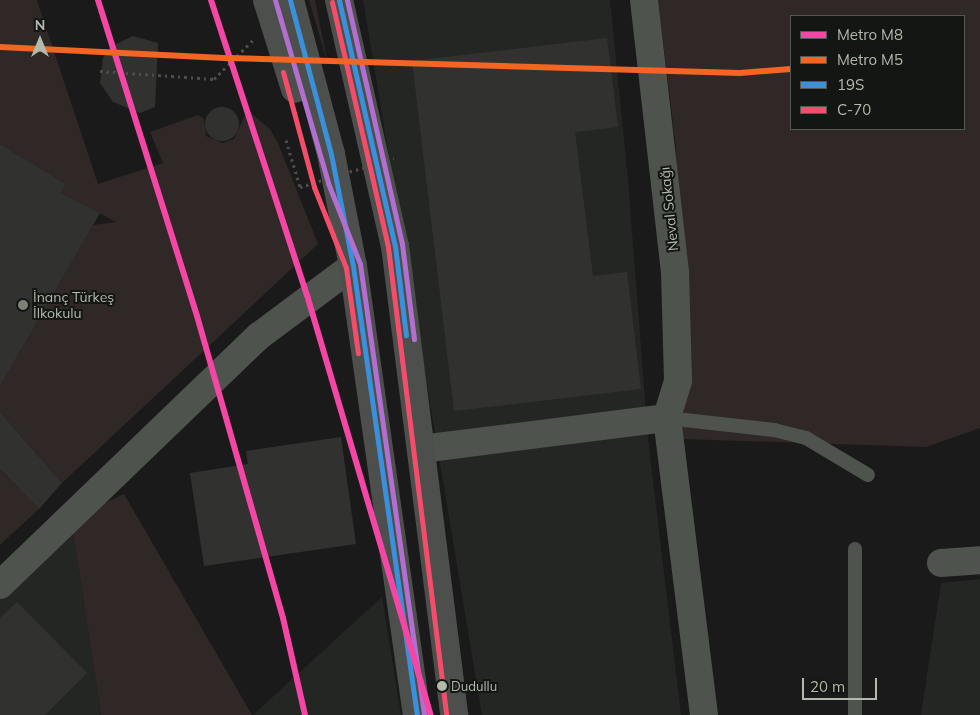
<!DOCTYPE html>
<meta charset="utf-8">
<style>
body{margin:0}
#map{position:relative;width:980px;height:715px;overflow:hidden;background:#1a1a1a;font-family:Mulish,sans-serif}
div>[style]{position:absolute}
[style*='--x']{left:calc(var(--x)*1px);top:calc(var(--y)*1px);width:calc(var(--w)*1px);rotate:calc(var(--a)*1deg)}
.built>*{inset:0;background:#242624}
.green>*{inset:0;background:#302727}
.building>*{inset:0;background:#313230}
.round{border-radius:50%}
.path>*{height:3px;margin-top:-1.5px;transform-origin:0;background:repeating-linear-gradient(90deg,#4b4e4a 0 2.5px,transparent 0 6.5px)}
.service>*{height:14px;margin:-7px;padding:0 7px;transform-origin:7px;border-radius:7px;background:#4f534e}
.minor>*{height:28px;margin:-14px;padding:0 14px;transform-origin:14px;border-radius:14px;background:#4f534e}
.primary>*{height:28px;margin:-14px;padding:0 14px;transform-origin:14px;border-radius:14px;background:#4c4f4b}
.path-bridge>*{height:3px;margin-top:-1.5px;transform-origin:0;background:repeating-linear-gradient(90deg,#4b4e4a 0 2.5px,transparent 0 6.5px)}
.bus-1>*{height:5px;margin:-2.5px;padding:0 2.5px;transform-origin:2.5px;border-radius:2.5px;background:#3a90db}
.bus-2>*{height:5px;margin:-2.5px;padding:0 2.5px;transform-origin:2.5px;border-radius:2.5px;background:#f44d6c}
.bus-3>*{height:5px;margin:-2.5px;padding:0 2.5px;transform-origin:2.5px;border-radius:2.5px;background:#b36fd0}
.metro-1>*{height:6px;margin:-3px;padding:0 3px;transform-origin:3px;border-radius:3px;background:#f346a5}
.metro-2>*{height:6px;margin:-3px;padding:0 3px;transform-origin:3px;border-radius:3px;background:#f26522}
.dots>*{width:14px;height:14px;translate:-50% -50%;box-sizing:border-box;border:2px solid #141614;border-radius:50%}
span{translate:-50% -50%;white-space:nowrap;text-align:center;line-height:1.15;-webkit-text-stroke:4px #141614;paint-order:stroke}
.bus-label{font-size:13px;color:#b1baab}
.left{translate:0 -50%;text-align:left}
.street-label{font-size:14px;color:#b1baab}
.poi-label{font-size:14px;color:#b1baab}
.legend{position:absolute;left:790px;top:15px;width:175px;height:115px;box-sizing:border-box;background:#141614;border:1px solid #535850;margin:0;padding:6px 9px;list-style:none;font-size:15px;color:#b1baab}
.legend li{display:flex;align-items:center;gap:10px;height:25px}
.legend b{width:25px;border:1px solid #535850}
.north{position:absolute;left:15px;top:15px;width:50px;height:50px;-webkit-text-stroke:4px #141614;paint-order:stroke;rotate:0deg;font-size:14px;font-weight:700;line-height:20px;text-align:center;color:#b1baab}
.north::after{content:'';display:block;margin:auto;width:18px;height:22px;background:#b1baab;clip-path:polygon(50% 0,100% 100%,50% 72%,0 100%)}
.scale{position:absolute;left:802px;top:678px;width:75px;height:22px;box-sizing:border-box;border:2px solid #b1baab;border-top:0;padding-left:6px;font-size:15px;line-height:18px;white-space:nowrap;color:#b1baab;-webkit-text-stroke:4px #141614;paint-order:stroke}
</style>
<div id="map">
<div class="built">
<div style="clip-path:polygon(363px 0,610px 0,628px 180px,648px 439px,681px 715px,482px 715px)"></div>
<div style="clip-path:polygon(71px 519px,101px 715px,0 715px,0 588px)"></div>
<div style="clip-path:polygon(980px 579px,980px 715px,921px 715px,941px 583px)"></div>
<div style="clip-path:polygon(382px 597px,401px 715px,253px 715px)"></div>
</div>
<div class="green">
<div style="clip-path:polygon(0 0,37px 0,98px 184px,163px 163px,150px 132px,198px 115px,204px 119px,206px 136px,223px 143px,234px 139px,245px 115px,252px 114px,270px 129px,278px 143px,318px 244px,62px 483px,0 412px,0 386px,93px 225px,116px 222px,61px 193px,66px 184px,0 144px)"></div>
<div style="clip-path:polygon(309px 0,315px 0,328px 65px)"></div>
<div style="clip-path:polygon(evenodd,658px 0,980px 0,980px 428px,926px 447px,682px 439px,676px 148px,658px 0,791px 16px,964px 16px,964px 129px,791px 129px,791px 16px)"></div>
<div style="clip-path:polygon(0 469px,39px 509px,0 545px)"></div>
<div style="clip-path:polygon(124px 494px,252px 715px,101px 715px,71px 519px)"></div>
</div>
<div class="building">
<div style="clip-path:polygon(133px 36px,158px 43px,155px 107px,140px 113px,113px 102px,100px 83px,103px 58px,110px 47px)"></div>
<div style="clip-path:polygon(607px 38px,618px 127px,575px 132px,593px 276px,627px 272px,641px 389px,454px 411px,412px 61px)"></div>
<div class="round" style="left:205px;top:107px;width:34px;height:34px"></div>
<div style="clip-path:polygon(0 144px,66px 184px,61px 193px,100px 213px,0 386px)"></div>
<div style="clip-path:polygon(0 412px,62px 483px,39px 509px,0 469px)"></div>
<div style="clip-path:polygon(341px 437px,356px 544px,204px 566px,190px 473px,248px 464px,246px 451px)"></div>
<div style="clip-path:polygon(17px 602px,87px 673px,45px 715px,0 715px,0 618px)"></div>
</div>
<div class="path">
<div style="--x:100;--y:71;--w:114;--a:4"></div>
<div style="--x:214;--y:79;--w:55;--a:-45"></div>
<div style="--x:286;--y:140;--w:49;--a:73.4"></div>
</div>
<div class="service">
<div style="--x:667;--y:418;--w:108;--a:6.4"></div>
<div style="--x:774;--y:430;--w:33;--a:14"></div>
<div style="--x:806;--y:438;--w:72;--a:30.8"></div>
<div style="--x:855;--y:549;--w:166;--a:90"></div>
</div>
<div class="minor">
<div style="--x:644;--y:0;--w:274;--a:83.5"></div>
<div style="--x:675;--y:272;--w:109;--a:88.4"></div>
<div style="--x:678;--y:381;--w:39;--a:107"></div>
<div style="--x:667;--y:418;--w:299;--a:82.9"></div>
<div style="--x:421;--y:449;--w:248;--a:-7.2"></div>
<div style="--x:941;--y:563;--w:39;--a:-4"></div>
<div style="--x:0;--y:585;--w:359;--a:-43.9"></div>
<div style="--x:259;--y:336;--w:117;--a:-36.7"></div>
</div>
<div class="primary">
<div style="--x:267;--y:0;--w:93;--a:72.5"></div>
<div style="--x:290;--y:0;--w:159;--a:75.1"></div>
<div style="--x:331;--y:154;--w:114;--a:78.9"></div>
<div style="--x:353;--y:266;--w:454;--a:81.9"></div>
<div style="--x:339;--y:0;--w:252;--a:77.2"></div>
<div style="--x:395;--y:246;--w:473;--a:82.8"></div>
</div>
<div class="path-bridge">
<div style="--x:300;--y:187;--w:98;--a:-17.1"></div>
</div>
<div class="bus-1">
<div style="--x:290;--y:0;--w:159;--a:75.1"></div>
<div style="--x:331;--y:154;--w:114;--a:78.9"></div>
<div style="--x:353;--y:266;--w:454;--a:81.9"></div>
<div style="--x:339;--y:0;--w:252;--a:77.2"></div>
<div style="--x:395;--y:246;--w:90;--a:83"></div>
</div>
<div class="bus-2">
<div style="--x:332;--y:2;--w:251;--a:77.1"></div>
<div style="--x:388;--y:247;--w:472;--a:82.9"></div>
<div style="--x:283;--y:72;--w:119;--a:74.9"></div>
<div style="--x:314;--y:187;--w:87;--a:68.4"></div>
<div style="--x:346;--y:268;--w:86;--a:82"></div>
</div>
<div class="bus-3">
<div style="--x:275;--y:0;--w:191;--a:73.8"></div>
<div style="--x:328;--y:183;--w:87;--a:68.4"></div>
<div style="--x:360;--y:264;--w:455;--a:81.9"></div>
<div style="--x:347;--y:0;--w:250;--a:77.3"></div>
<div style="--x:402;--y:244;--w:96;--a:82.8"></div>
</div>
<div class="metro-1">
<div style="--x:98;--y:0;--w:331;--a:72.6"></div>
<div style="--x:197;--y:316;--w:314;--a:74.1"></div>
<div style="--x:283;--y:618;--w:99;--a:77.2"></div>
<div style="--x:211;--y:0;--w:310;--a:72"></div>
<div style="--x:307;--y:295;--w:438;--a:73.6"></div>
</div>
<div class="metro-2">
<div style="--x:0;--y:47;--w:229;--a:2.8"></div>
<div style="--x:229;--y:58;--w:511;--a:1.68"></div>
<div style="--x:740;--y:73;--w:51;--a:-4.5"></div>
</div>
<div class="dots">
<div style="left:23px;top:305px;background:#7c8278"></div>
<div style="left:442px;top:686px;background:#b1baab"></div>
</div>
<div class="bus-label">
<span class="left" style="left:451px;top:686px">Dudullu</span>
</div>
<div class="street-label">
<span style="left:669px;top:209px;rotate:-96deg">Neval Sokağı</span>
</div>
<div class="poi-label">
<span class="left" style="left:33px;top:305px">İnanç Türkeş<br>İlkokulu</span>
</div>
<ul class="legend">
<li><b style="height:6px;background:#f346a5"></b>Metro M8</li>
<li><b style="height:6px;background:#f26522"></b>Metro M5</li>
<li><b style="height:6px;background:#3a90db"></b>19S</li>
<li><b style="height:6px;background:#f44d6c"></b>C-70</li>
</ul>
<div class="north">N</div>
<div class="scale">20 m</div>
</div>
